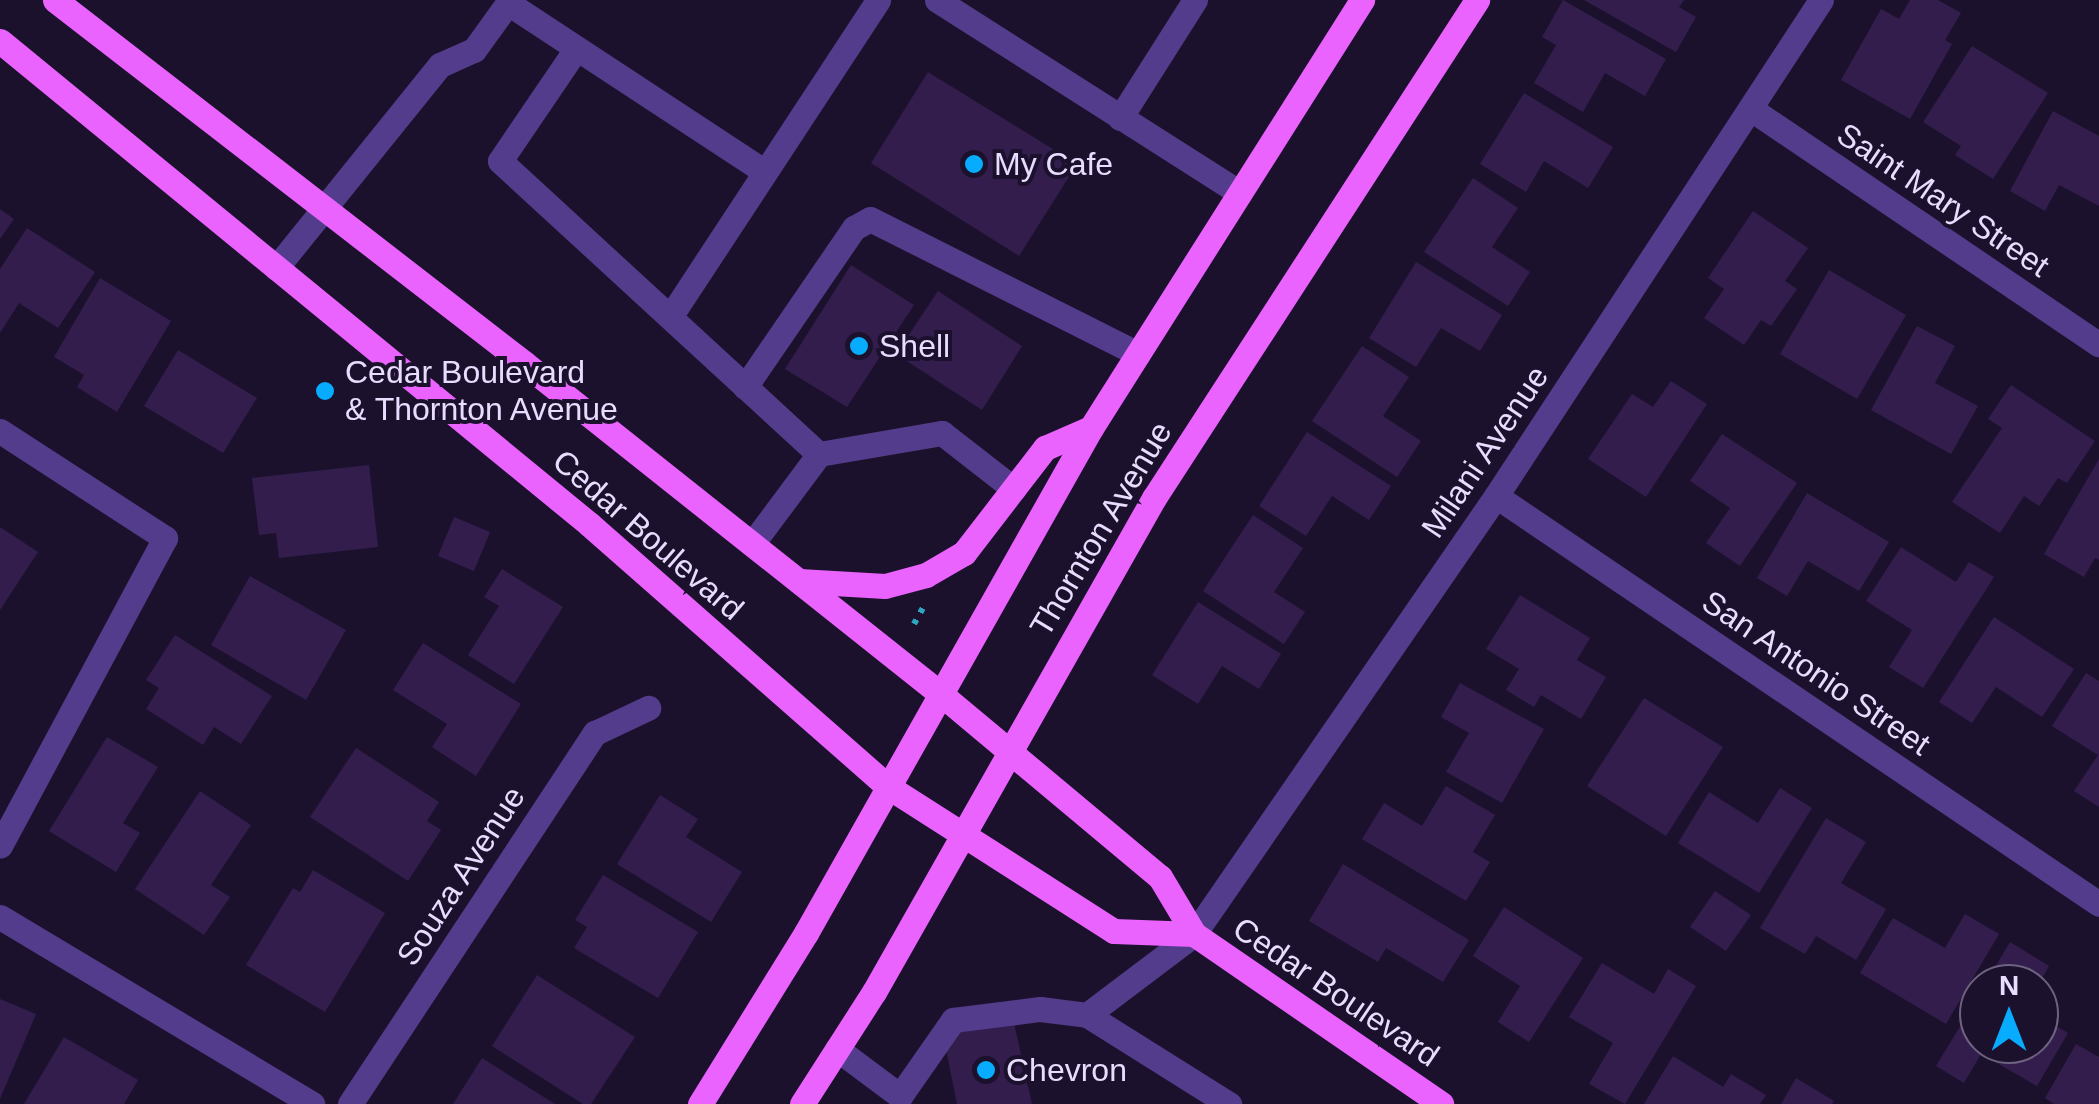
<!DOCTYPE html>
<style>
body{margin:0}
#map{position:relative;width:2099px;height:1104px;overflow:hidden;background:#1c112c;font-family:Helvetica,sans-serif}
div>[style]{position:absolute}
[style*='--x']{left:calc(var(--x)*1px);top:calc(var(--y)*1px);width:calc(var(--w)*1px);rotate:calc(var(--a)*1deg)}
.building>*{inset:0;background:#321d4d}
.path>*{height:6px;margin-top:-3px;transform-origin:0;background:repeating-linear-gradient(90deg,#2fa6c0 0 5px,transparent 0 13px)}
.minor>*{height:25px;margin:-12.5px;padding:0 12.5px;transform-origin:12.5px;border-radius:12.5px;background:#523c8b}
.major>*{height:25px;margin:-12.5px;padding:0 12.5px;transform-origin:12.5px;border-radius:12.5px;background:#ea63ff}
.dots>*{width:28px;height:28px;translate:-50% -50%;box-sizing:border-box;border:5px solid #1c112c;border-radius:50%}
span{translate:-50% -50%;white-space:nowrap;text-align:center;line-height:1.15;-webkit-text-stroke:8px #1c112c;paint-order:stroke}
.poi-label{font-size:32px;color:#e8dcff}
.left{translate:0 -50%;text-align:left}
.street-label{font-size:32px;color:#e8dcff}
.north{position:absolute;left:1959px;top:964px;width:100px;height:100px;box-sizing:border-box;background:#1c112c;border:2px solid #6e6280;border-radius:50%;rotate:0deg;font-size:28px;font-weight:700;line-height:40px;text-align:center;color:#e8dcff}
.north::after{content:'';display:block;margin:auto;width:35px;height:45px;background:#08acff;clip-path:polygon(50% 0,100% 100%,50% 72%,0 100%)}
</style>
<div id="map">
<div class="building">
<div style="clip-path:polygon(1563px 0,1666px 59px,1645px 96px,1605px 73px,1583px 112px,1534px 83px,1556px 45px,1542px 37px)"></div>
<div style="clip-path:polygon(1584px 0,1684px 0,1679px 7px,1696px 17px,1676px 52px)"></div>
<div style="clip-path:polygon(1910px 0,1938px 0,1961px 13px,1945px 40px,1952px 44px,1910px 119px,1841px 80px,1881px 9px,1899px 19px)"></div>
<div style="clip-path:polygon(1972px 46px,2048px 93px,1993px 179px,1955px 155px,1961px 146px,1923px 122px)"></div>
<div style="clip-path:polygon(928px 72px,1077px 164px,1019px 256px,871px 163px)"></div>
<div style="clip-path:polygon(1524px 93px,1613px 147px,1588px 188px,1544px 161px,1526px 192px,1480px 164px)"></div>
<div style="clip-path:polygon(2053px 111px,2099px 136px,2099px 206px,2059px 185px,2045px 211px,2010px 191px)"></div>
<div style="clip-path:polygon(1473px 178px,1518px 208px,1492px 247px,1530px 272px,1508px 306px,1424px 252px)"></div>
<div style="clip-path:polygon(0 209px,14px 219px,0 239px)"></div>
<div style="clip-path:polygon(1753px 211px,1808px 248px,1785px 281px,1797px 289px,1771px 326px,1761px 320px,1744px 345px,1704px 318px,1724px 289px,1708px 278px)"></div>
<div style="clip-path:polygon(27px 228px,95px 272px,58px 328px,19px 303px,0 333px,0 269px)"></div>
<div style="clip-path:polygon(1416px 262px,1502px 315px,1480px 351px,1441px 328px,1416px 367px,1369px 338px)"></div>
<div style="clip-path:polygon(851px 265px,914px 305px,847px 407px,785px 369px)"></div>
<div style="clip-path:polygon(1829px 270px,1906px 315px,1857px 399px,1780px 354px)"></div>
<div style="clip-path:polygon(100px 278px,171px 321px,117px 412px,77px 387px,84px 375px,54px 357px)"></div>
<div style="clip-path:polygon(938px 291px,1022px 346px,982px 410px,896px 354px)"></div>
<div style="clip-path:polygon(1917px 326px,1955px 346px,1935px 383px,1978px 406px,1951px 454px,1871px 410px)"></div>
<div style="clip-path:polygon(1362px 346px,1409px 377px,1383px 416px,1421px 441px,1397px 477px,1312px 421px)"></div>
<div style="clip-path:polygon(178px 350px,257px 398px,223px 453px,144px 406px)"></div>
<div style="clip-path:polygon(1671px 381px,1707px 404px,1646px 497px,1588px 459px,1632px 394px,1653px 407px)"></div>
<div style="clip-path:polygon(2011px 385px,2095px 441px,2067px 483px,2058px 478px,2039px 506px,2024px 496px,2000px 533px,1952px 502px,2002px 428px,1988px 419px)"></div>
<div style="clip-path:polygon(1307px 432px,1391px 486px,1369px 520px,1332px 496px,1306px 536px,1259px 506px)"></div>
<div style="clip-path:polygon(1722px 434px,1797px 483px,1740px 566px,1706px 543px,1730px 508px,1690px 481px)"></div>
<div style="clip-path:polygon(2099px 459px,2099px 560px,2095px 558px,2084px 577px,2044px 554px)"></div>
<div style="clip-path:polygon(369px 465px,378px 547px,279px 558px,276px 533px,259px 535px,252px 478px)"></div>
<div style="clip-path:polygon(1807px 493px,1889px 542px,1859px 591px,1808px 561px,1787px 596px,1757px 578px)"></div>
<div style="clip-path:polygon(1253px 515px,1303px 548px,1274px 592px,1305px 612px,1284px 644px,1203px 591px)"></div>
<div style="clip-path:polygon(454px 517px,490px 532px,474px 571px,438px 556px)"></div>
<div style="clip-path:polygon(0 527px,38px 552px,0 610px)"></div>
<div style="clip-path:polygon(1901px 547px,1956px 582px,1969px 562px,1994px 577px,1923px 688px,1889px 667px,1912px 630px,1866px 601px)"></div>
<div style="clip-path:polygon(502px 569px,563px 607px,514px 684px,468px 655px,499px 606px,484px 597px)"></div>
<div style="clip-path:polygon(250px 576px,346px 630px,306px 700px,211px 645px)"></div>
<div style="clip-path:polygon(1520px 595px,1590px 638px,1577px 660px,1606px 677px,1581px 719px,1541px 695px,1534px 707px,1506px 690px,1519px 669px,1486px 649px)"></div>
<div style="clip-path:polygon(1198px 602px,1281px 654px,1259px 689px,1222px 666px,1198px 704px,1152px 675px)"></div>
<div style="clip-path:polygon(1994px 617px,2074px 669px,2042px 717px,1996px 687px,1972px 723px,1939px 702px)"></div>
<div style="clip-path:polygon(175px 635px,272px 696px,241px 744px,214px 727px,203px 745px,146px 709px,159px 688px,146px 680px)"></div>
<div style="clip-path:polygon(423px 643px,521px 704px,476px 776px,432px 747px,447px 724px,393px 690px)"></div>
<div style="clip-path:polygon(2086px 673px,2099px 681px,2099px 807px,2074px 791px,2098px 755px,2052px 726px)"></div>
<div style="clip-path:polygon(1460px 683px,1544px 729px,1502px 803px,1446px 772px,1469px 733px,1441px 717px)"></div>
<div style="clip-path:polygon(1644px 698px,1723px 747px,1666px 836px,1587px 786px)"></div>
<div style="clip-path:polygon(107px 737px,158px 767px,123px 823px,140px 833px,116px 872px,49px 831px)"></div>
<div style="clip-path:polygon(356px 748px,439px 802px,427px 821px,441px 830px,408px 881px,310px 817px)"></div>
<div style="clip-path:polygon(1446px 786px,1495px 815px,1473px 852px,1490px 862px,1466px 901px,1362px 839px,1384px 803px,1422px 826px)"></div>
<div style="clip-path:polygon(1780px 788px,1812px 808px,1759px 893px,1678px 843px,1709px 792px,1758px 823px)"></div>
<div style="clip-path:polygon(200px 791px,251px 825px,211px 885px,230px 897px,204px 935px,135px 889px)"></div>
<div style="clip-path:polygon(660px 795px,698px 819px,686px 837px,742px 872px,711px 922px,617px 864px)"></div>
<div style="clip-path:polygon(1826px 818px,1866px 842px,1841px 883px,1886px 909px,1856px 960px,1816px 936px,1805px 954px,1760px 928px)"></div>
<div style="clip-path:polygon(1343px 864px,1469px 940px,1443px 982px,1386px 948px,1378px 962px,1309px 921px)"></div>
<div style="clip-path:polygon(313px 870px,385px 913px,325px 1012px,246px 965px,293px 888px,300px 892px)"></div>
<div style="clip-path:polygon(603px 875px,698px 932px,658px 998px,574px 948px,587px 927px,575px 920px)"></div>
<div style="clip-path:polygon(1715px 891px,1751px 915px,1726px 951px,1690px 927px)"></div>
<div style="clip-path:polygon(1504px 907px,1583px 958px,1529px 1042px,1498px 1022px,1520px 986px,1473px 956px)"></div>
<div style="clip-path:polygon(1965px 914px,1999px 934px,1946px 1024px,1860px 973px,1893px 918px,1945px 948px)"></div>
<div style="clip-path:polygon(2010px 942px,2049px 966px,2039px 984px,1985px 984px)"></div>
<div style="clip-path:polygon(1602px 963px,1654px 994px,1668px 969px,1696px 986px,1625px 1104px,1589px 1084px,1613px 1043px,1569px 1017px)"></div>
<div style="clip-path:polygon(537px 975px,635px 1037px,591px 1104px,583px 1104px,492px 1046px)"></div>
<div style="clip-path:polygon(1979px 995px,1979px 1044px,2039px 1044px,2039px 1016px,2068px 1033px,2037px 1086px,1981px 1054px,1964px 1083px,1936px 1066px)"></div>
<div style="clip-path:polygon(0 999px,36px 1014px,0 1099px)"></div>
<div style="clip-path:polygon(1012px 1014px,1032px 1104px,957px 1104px,942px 1030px)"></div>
<div style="clip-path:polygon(64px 1037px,138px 1080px,124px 1104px,24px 1104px)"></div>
<div style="clip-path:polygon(2076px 1044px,2099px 1057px,2099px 1104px,2054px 1104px,2045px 1098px)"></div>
<div style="clip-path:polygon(1673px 1056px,1723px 1087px,1731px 1074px,1766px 1095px,1760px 1104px,1644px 1104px)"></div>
<div style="clip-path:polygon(482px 1058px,555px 1104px,453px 1104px)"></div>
<div style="clip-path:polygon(1796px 1078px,1834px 1101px,1832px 1104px,1781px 1104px)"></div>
</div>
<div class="path">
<div style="--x:914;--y:624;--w:18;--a:-61"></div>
</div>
<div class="minor">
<div style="--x:937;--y:0;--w:359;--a:32.5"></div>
<div style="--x:508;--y:3;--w:306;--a:33.3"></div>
<div style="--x:576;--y:49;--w:135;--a:124.2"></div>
<div style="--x:500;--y:161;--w:433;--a:42.6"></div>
<div style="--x:1751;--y:109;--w:420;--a:34.1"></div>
<div style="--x:1120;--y:118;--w:140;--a:-57.6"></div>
<div style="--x:276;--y:268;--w:261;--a:-51.1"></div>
<div style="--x:440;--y:65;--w:37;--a:-24"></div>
<div style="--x:474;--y:50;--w:62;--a:-54.2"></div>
<div style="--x:670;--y:317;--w:379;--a:-56.7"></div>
<div style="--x:745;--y:387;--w:193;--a:-55.6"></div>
<div style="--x:854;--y:228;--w:18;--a:-29"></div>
<div style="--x:870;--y:219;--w:300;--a:26.7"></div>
<div style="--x:0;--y:431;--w:197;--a:33"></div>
<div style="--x:165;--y:538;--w:349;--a:118.2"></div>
<div style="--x:1496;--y:496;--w:728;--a:34.08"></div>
<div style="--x:752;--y:544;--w:112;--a:-53.3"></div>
<div style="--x:819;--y:454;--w:125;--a:-9.7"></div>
<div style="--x:942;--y:433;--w:91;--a:37.9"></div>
<div style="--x:0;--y:917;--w:364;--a:30.9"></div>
<div style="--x:1087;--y:1015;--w:168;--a:32.1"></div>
<div style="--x:837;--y:1049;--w:79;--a:36.7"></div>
<div style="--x:900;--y:1096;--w:93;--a:-55.1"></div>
<div style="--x:953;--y:1020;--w:88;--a:-7.2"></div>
<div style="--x:1040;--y:1009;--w:47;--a:7.3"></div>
<div style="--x:1087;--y:1015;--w:134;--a:-37.1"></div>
<div style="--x:1194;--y:934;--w:532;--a:-55.41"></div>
<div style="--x:1496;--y:496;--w:593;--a:-56.77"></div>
<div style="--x:350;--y:1104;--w:445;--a:-56.6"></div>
<div style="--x:595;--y:733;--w:59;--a:-25.3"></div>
</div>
<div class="major">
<div style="--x:55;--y:0;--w:593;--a:37.74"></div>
<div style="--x:524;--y:363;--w:534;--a:38.46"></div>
<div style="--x:942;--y:695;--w:284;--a:39.9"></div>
<div style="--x:1160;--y:877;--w:66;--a:59.2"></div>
<div style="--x:1194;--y:934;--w:300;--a:34.5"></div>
<div style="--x:0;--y:41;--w:762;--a:39.35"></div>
<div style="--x:589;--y:524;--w:397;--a:41.3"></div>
<div style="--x:887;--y:786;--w:269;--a:32.6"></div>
<div style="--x:1114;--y:931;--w:80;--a:2.1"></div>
<div style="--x:799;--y:581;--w:86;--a:3.3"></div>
<div style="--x:885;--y:586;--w:42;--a:-15"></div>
<div style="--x:926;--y:575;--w:44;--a:-30.1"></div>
<div style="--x:964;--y:553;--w:133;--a:-52.4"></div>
<div style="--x:1045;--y:448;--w:50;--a:-23.5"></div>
<div style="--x:700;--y:1104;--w:201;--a:-58.2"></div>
<div style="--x:806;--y:933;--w:580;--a:-60.56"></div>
<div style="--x:1091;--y:428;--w:507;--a:-57.66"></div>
<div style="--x:802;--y:1104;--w:133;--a:-57.3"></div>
<div style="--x:874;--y:992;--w:568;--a:-60.46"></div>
<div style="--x:1154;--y:498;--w:594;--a:-57.03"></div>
</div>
<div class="dots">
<div style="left:974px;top:164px;background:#08acff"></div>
<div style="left:859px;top:346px;background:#08acff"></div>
<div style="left:325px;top:391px;background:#08acff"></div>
<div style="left:986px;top:1070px;background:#08acff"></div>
</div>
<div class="poi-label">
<span class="left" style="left:994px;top:164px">My Cafe</span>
<span class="left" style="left:879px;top:346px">Shell</span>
<span class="left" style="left:345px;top:391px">Cedar Boulevard<br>&amp; Thornton Avenue</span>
<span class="left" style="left:1006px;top:1070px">Chevron</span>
</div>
<div class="street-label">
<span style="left:1943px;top:200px;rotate:34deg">Saint Mary Street</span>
<span style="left:1485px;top:452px;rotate:-56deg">Milani Avenue</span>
<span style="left:1101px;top:529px;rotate:-59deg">Thornton Avenue</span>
<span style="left:648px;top:535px;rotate:41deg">Cedar Boulevard</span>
<span style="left:1816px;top:673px;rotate:34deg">San Antonio Street</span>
<span style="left:461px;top:876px;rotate:-57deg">Souza Avenue</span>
<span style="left:1336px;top:992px;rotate:34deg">Cedar Boulevard</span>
</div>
<div class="north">N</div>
</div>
